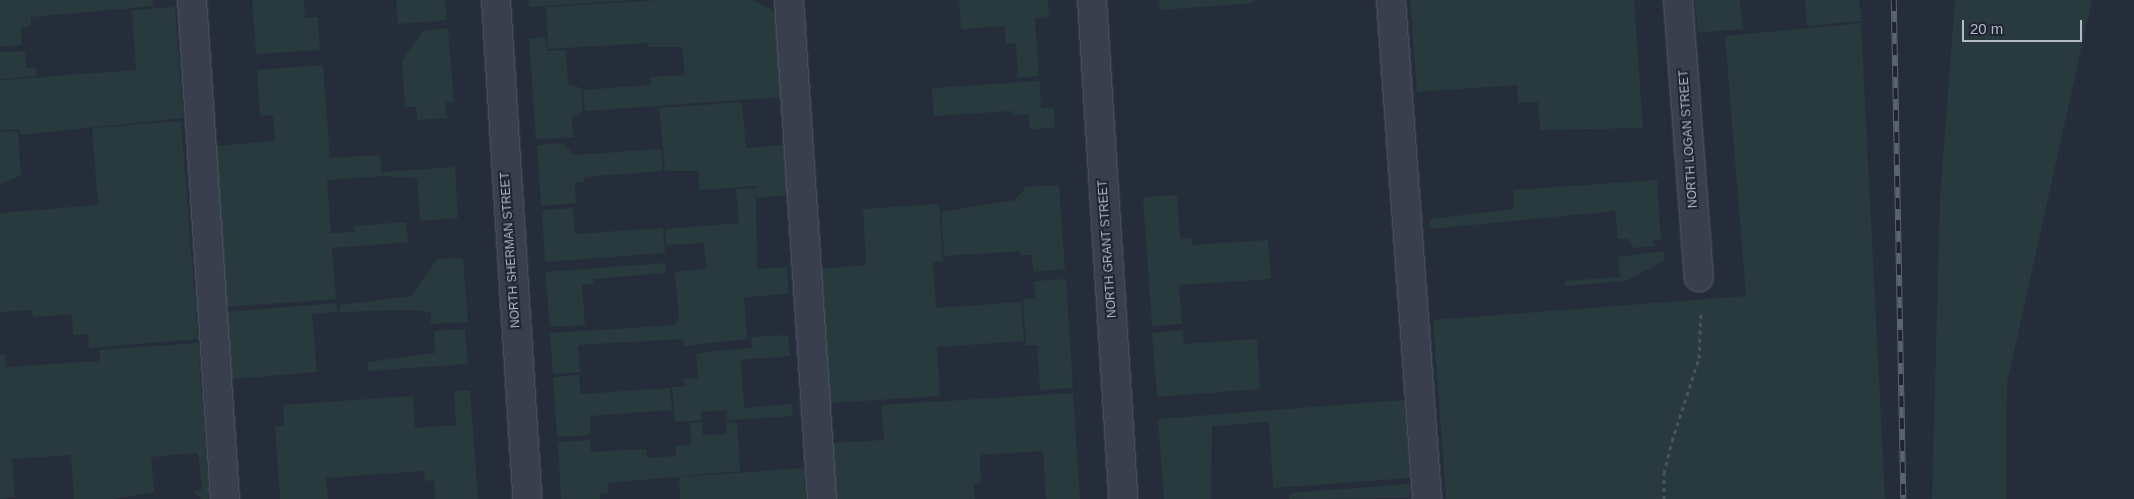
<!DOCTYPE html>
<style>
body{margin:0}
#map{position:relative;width:2134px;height:499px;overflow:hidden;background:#252d3b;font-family:Helvetica,sans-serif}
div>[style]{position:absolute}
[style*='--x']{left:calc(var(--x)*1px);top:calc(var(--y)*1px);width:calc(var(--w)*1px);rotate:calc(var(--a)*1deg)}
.green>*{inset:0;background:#283a3d}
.path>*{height:3px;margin-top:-1.5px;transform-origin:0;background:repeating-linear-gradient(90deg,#45555a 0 4px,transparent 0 8px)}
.roads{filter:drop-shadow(0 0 1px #575d6a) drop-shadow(0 0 1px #575d6a)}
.minor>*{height:28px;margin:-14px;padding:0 14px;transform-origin:14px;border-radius:14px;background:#393f4c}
.rail>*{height:5.5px;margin-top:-2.75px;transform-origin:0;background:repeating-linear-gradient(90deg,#1e2431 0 11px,#5b6372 0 22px);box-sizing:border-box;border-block:1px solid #5b6372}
span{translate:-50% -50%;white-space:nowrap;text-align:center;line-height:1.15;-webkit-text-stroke:4px #1e2431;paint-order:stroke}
.street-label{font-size:12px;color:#b5bac7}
.scale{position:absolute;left:1962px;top:20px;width:120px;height:22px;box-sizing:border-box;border:2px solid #b5bac7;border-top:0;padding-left:6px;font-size:15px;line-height:18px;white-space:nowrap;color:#b5bac7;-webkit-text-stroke:4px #1e2431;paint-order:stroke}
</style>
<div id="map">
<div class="green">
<div style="clip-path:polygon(0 0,153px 0,154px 6px,31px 17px,31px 27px,21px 28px,22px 45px,0 47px)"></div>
<div style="clip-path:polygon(252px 0,304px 0,305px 18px,318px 17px,320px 50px,256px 54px)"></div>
<div style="clip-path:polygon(396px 0,445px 0,447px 20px,398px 24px)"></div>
<div style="clip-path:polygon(528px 0,634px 0,529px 7px)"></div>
<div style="clip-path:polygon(658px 0,752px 0,776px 12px,782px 97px,585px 111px,583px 90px,651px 85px,650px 77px,685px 75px,682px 47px,648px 47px,648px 43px,548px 49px,546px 7px)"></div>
<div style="clip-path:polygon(959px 0,1048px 0,1049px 16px,1035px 18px,1039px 76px,1018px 78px,1016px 43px,1006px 44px,1005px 26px,961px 29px)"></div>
<div style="clip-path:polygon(1159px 0,1255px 0,1255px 3px,1160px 10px)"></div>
<div style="clip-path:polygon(1410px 0,1634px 0,1643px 128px,1540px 130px,1538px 102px,1518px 103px,1517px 85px,1417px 92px)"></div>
<div style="clip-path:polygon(1695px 0,1740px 0,1743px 29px,1698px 33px)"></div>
<div style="clip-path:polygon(1805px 0,1859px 0,1862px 21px,1807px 26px)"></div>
<div style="clip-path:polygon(1955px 0,2092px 0,2007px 383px,2006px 499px,1932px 499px,1940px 198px)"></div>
<div style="clip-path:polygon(175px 7px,183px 118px,20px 135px,19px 129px,0 130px,0 80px,136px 70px,132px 10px)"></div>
<div style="clip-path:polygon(1861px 23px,1885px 499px,1446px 499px,1433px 320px,1746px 296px,1725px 36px)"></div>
<div style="clip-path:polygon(448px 28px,454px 102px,445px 103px,447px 118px,417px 120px,416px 107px,405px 107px,402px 60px,423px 31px)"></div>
<div style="clip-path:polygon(545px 37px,547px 51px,566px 50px,568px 84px,581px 88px,583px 111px,572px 116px,573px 137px,536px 139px,529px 39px)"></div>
<div style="clip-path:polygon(25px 51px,26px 68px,36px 68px,37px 76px,0 79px,0 52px)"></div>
<div style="clip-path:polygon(323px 65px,330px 158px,380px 155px,382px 176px,327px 180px,331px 233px,354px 232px,354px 226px,406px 222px,408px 242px,332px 248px,336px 299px,226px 307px,215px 146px,275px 141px,273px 115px,260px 116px,257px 70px)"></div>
<div style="clip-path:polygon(1040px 81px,1041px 108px,1054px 107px,1055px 128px,1030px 129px,1028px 114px,1012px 115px,1012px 111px,934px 116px,932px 88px)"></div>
<div style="clip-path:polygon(742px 102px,746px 148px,786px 145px,790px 195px,757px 198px,756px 186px,699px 190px,698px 171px,665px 171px,659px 108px)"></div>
<div style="clip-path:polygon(181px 121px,198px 339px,89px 348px,88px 334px,73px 335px,72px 314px,33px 317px,32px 310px,0 312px,0 213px,98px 205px,92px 128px)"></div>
<div style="clip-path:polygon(18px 131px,21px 175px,0 185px,0 132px)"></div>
<div style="clip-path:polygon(563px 143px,574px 155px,661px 149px,663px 171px,584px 177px,584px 182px,575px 183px,576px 203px,541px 206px,537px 145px)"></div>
<div style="clip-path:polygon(455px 167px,458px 218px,420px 221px,417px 178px,383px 176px,383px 172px)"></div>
<div style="clip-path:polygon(1657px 180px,1661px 239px,1654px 240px,1654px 246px,1634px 248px,1628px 239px,1618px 239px,1615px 211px,1430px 229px,1430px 219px,1514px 209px,1513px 190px)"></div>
<div style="clip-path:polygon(1059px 185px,1065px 269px,1033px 272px,1032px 255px,1021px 255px,1020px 251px,944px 256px,941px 212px,1015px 200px,1026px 187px)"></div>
<div style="clip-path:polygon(756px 188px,757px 269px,787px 267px,789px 294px,744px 297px,747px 339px,684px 346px,683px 339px,578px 345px,580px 372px,553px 374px,550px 333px,675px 325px,679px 317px,675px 272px,706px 269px,704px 243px,666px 245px,665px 229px,739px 223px,736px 189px)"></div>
<div style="clip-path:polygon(1177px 195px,1180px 239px,1191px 238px,1192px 245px,1268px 240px,1271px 279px,1179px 285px,1182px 324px,1152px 326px,1143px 197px)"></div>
<div style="clip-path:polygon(939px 204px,943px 261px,933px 262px,936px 308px,1021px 302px,1024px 341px,937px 347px,940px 396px,830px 403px,820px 269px,866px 265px,863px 209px)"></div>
<div style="clip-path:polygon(573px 208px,575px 234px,663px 228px,665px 253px,545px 262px,542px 210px)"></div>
<div style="clip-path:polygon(1664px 251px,1664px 261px,1626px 281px,1565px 286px,1565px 281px,1620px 277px,1618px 257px)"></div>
<div style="clip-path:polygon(463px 258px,468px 322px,431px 324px,431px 313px,415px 310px,340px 312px,340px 305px,411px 296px,437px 259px)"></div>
<div style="clip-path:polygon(666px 263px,666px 273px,593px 279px,593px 284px,582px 285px,585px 325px,550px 327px,545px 272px)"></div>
<div style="clip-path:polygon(1066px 279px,1073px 388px,1040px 390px,1037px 345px,1026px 345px,1023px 299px,1035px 298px,1034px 281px)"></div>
<div style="clip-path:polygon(336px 303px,337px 312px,312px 314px,317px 372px,231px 379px,226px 312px)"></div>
<div style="clip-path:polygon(465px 329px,468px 364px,368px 371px,368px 362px,435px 353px,434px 331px)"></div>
<div style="clip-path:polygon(1182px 330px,1184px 344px,1257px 339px,1260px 389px,1157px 397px,1152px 333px)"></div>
<div style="clip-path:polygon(788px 335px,790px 356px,741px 360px,744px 408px,792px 404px,793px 416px,727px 420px,726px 410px,701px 412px,702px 420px,675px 422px,672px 387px,685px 387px,684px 379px,698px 378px,696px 353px,752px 348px,751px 337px)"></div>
<div style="clip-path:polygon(198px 343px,209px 499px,201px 499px,193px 491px,202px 490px,198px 453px,151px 457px,154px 492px,114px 499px,74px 499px,71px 455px,12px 459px,15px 497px,0 499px,0 355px,5px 355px,6px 367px,100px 361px,99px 350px)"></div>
<div style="clip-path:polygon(579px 375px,581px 394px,670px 388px,672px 410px,590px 416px,591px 435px,557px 437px,553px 377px)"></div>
<div style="clip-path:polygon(470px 390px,478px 499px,435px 499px,434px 480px,425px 481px,424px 471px,326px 478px,328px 499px,280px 499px,275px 426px,284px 425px,283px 405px,413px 396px,415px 428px,456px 425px,454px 391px)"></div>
<div style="clip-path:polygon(1073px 393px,1080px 499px,1046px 499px,1043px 451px,980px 455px,981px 483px,974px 484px,975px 499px,835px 499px,831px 443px,884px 440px,881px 405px)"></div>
<div style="clip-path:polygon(1404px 400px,1410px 478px,1273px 488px,1269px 422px,1212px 426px,1211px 499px,1164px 499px,1158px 419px)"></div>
<div style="clip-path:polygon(702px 422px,703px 435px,726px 434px,726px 423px,737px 422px,740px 471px,608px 483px,608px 493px,600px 494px,600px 499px,561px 499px,558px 442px,590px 440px,591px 452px,646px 449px,647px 458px,676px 456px,676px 446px,691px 445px,690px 423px)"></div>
<div style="clip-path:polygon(804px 468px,806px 499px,680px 499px,679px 477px)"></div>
<div style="clip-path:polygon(1409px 484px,1410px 498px,1289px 499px,1289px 493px)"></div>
</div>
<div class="path">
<div style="--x:1664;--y:499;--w:26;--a:-90"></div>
<div style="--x:1664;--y:473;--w:33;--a:-76"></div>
<div style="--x:1672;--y:441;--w:87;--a:-72"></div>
<div style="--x:1699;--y:358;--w:48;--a:-87.6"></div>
</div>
<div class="roads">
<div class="minor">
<div style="--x:192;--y:0;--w:500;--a:86.22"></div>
<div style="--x:496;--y:0;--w:500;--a:86.4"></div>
<div style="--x:789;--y:0;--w:500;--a:86.22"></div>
<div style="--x:1092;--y:0;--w:500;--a:86.4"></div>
<div style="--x:1391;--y:0;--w:500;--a:85.87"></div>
<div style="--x:1678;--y:0;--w:278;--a:85.7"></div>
</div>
</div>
<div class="rail">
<div style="--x:1894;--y:0;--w:499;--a:88.9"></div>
</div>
<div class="street-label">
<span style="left:1689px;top:139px;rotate:-94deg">NORTH LOGAN STREET</span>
<span style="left:1108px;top:249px;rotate:-94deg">NORTH GRANT STREET</span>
<span style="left:511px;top:250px;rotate:-94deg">NORTH SHERMAN STREET</span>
</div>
<div class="scale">20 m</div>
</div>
